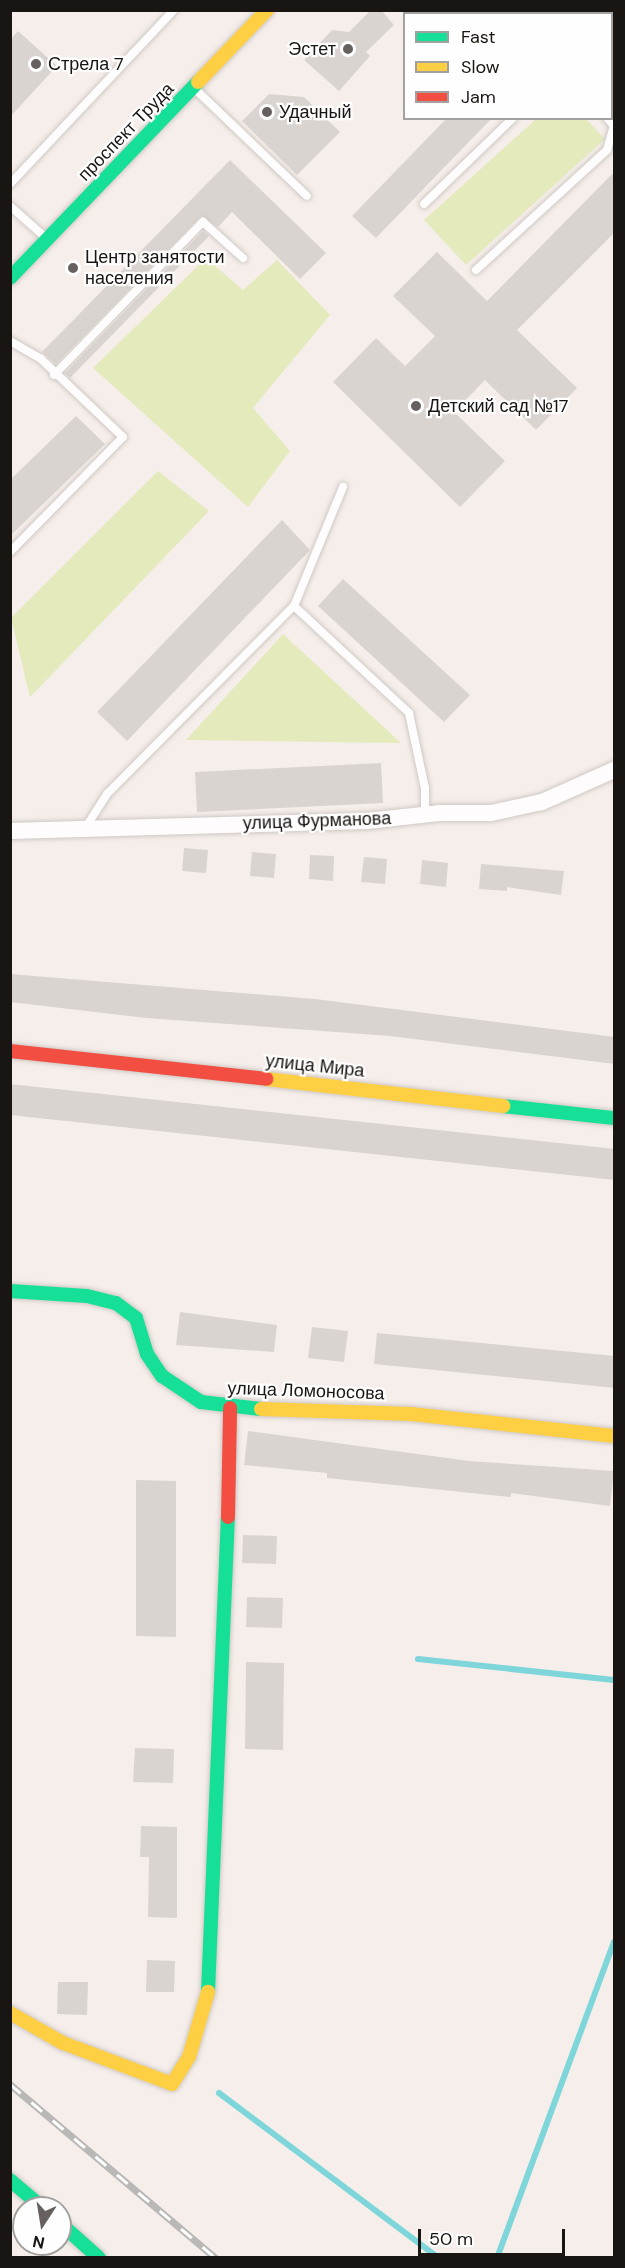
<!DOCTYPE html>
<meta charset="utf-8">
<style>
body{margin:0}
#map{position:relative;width:625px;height:2268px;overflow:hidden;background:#f6eeea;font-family:"DM Sans",sans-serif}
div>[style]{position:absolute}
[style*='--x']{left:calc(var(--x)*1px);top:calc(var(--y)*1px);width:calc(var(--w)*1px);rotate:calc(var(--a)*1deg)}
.green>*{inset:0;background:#e5eabd}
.stream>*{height:6px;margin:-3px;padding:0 3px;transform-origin:3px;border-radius:3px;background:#7ed6db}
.building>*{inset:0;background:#dad4d1}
.roads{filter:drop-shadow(0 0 2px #cfc9c5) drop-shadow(0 0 2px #cfc9c5)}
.lane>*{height:8px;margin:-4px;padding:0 4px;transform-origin:4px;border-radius:4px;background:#fefcfc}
.street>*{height:16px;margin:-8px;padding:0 8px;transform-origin:8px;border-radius:8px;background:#fefcfc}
.fast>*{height:14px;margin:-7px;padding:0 7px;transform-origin:7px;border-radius:7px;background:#16e098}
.slow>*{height:14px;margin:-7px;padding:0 7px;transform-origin:7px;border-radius:7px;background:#ffcf43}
.jam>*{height:14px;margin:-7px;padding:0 7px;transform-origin:7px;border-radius:7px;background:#f24e42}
.rail>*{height:7px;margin-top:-3.5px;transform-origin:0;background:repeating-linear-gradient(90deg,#fefefe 0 14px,#bab8b6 0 28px);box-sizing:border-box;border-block:2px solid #bab8b6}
.dots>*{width:16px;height:16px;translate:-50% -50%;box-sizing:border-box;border:3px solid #fefefe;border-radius:50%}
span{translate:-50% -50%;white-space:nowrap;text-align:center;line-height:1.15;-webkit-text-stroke:4.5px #fefefe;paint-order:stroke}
.poi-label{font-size:18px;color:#191512}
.right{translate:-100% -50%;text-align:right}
.left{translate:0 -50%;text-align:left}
.street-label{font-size:18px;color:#191512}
.frame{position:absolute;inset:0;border:12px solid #191512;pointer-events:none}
.legend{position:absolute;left:403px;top:12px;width:210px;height:108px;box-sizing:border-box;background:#fefefe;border:2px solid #a2a1a0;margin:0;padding:8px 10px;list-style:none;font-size:18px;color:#191512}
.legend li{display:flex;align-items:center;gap:12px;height:30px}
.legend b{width:30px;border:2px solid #a2a1a0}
.north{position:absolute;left:12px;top:2196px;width:60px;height:60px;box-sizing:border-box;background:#fefefe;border:2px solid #a2a1a0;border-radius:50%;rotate:192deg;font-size:16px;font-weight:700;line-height:24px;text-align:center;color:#191512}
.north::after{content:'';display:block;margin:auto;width:21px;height:27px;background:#66615e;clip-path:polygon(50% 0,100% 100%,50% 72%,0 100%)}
.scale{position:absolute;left:418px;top:2229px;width:147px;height:27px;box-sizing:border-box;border:3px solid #191512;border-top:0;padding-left:8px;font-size:18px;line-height:21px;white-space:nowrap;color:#191512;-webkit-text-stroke:4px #fefefe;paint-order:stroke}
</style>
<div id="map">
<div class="green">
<div style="clip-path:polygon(510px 11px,614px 11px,614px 116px,612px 14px)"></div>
<div style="clip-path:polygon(536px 119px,586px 119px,605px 139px,466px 265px,424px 220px)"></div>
<div style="clip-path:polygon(206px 258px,243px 290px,277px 260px,330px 315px,253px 408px,290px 451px,248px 507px,93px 368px)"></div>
<div style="clip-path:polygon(158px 471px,209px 511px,30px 697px,11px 618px)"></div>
<div style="clip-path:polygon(283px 634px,401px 743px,186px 740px)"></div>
</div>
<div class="stream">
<div style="--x:418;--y:1659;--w:197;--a:6.1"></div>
<div style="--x:219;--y:2093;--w:275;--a:36.9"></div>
<div style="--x:497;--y:2258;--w:337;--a:-69.7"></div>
</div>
<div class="building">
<div style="clip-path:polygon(371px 10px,381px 10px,394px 25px,366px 52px,370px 56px,339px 91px,304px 60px,332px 30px,349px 32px)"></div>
<div style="clip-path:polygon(18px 31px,57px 66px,10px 117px,10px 40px)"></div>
<div style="clip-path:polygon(269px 94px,304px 97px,340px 132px,297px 175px,242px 121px)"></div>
<div style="clip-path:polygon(447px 118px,492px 118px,376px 238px,352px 216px)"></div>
<div style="clip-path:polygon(230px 160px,326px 253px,300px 279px,232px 212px,218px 227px,201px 216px,56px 364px,42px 352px)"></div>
<div style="clip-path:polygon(615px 171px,615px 232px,517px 330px,577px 388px,536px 430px,485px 380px,454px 412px,505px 461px,460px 507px,333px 382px,376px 338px,405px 366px,435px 336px,393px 296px,437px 252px,487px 301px)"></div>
<div style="clip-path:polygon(203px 231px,209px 236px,70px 378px,65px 373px)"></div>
<div style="clip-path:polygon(76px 416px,105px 444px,10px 536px,10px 480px)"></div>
<div style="clip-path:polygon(282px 520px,310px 550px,127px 741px,97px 712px)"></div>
<div style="clip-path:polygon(343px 579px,470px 695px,444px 722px,318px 606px)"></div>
<div style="clip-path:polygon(381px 763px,383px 803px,197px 812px,195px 772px)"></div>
<div style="clip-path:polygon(184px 848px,208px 850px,206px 873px,182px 871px)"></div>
<div style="clip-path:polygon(252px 852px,276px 854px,274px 878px,250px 876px)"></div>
<div style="clip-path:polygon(310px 855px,334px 856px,333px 881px,309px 879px)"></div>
<div style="clip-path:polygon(364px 857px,387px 859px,385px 884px,361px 882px)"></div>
<div style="clip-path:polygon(422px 860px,448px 863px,446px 887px,420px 884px)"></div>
<div style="clip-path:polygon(481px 864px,564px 871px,561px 895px,507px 887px,507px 891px,479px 889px)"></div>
<div style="clip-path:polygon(10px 974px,315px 999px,615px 1037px,615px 1064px,390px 1036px,146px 1018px,10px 1002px)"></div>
<div style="clip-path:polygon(10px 1084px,615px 1149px,615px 1180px,10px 1115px)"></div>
<div style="clip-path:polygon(180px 1312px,277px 1325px,274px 1352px,176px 1345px)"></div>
<div style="clip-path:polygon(312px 1327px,348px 1331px,344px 1362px,308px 1358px)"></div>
<div style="clip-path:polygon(377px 1333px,615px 1356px,615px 1388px,374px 1364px)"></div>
<div style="clip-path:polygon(248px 1431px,469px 1461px,614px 1471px,610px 1506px,511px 1493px,511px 1497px,327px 1478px,327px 1473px,244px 1465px)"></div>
<div style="clip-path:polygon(136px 1480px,176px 1481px,176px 1637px,136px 1636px)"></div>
<div style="clip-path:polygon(243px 1535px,277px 1536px,276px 1564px,242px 1563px)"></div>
<div style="clip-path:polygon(247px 1597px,283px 1598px,282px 1628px,246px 1627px)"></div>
<div style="clip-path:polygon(246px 1662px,284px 1663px,283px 1750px,245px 1749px)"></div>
<div style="clip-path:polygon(135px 1748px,174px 1749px,173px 1783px,133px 1782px)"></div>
<div style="clip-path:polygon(141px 1826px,177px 1827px,177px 1918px,148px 1917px,149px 1857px,140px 1857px)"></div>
<div style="clip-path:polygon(147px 1960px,175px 1961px,174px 1992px,146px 1992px)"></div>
<div style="clip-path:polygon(58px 1982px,88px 1982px,87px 2015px,57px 2014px)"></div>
</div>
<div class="roads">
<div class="lane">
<div style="--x:477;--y:10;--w:5;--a:53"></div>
<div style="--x:194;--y:88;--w:156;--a:43.7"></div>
<div style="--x:10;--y:184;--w:239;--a:-46.7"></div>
<div style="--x:424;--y:204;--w:124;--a:-44"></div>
<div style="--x:10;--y:206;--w:47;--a:41.5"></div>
<div style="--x:476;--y:270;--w:178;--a:-42.5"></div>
<div style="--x:607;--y:150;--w:25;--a:-74"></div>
<div style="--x:614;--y:126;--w:11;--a:-131"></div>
<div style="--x:10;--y:341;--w:36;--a:30"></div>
<div style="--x:41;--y:359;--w:113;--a:43.6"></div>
<div style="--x:123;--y:437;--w:161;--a:134.5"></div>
<div style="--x:54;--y:375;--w:214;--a:-45.8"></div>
<div style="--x:203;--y:222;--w:54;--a:42"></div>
<div style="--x:294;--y:606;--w:129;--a:-67.6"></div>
<div style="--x:84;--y:830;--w:43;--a:-57.4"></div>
<div style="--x:107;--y:794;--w:265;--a:-45.2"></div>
<div style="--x:294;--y:606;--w:157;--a:42.9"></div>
<div style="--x:409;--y:713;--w:77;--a:78"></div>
<div style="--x:425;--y:788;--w:27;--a:90"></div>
</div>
<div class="street">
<div style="--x:10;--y:831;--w:357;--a:-1.6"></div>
<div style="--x:367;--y:821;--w:72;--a:-6.3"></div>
<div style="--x:439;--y:813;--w:52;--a:0"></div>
<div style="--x:491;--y:813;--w:52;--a:-12.2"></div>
<div style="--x:542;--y:802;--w:79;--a:-24"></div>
</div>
<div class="fast">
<div style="--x:10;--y:278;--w:272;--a:-46.2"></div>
<div style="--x:503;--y:1106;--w:112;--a:6.2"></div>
<div style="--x:10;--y:1291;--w:77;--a:3.7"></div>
<div style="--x:87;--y:1296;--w:30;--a:14"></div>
<div style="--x:116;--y:1303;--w:25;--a:37"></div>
<div style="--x:136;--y:1318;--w:38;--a:73"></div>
<div style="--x:147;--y:1354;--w:27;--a:56"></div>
<div style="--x:162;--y:1376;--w:47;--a:33.7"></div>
<div style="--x:201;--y:1402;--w:60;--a:6.7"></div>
<div style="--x:208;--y:1992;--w:475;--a:-87.6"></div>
<div style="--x:10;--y:2180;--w:43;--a:40.3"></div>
<div style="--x:60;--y:2223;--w:52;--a:41.9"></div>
</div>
<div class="slow">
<div style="--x:198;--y:82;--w:100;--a:-46.2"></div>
<div style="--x:266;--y:1079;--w:239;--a:6.5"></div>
<div style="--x:261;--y:1409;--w:150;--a:1.9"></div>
<div style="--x:411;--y:1414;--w:204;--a:6.2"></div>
<div style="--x:10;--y:2013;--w:61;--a:29.5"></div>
<div style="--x:63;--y:2043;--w:116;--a:20.6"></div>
<div style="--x:172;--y:2084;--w:32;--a:-58"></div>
<div style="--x:189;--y:2057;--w:68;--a:-73.7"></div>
</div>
<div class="jam">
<div style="--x:10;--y:1051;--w:258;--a:6.2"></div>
<div style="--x:228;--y:1517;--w:109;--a:-88.9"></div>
</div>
</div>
<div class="rail">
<div style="--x:10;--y:2084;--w:270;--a:40.2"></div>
</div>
<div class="dots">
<div style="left:348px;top:49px;background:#66615e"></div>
<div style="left:36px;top:64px;background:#66615e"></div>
<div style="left:267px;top:112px;background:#66615e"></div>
<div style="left:73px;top:268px;background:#66615e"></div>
<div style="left:416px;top:406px;background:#66615e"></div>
</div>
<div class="poi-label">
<span class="right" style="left:336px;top:49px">Эстет</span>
<span class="left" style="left:48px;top:64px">Стрела 7</span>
<span class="left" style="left:279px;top:112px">Удачный</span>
<span class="left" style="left:85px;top:268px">Центр занятости<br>населения</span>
<span class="left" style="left:428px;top:406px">Детский сад №17</span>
</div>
<div class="street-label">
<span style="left:126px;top:132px;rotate:-46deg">проспект Труда</span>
<span style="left:317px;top:821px;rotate:-2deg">улица Фурманова</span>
<span style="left:315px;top:1066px;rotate:6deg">улица Мира</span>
<span style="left:306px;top:1391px;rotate:2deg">улица Ломоносова</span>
</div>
<div class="frame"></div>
<ul class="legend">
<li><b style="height:8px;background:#16e098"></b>Fast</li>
<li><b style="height:8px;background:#ffcf43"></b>Slow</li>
<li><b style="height:8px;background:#f24e42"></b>Jam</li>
</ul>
<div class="north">N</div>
<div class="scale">50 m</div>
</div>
